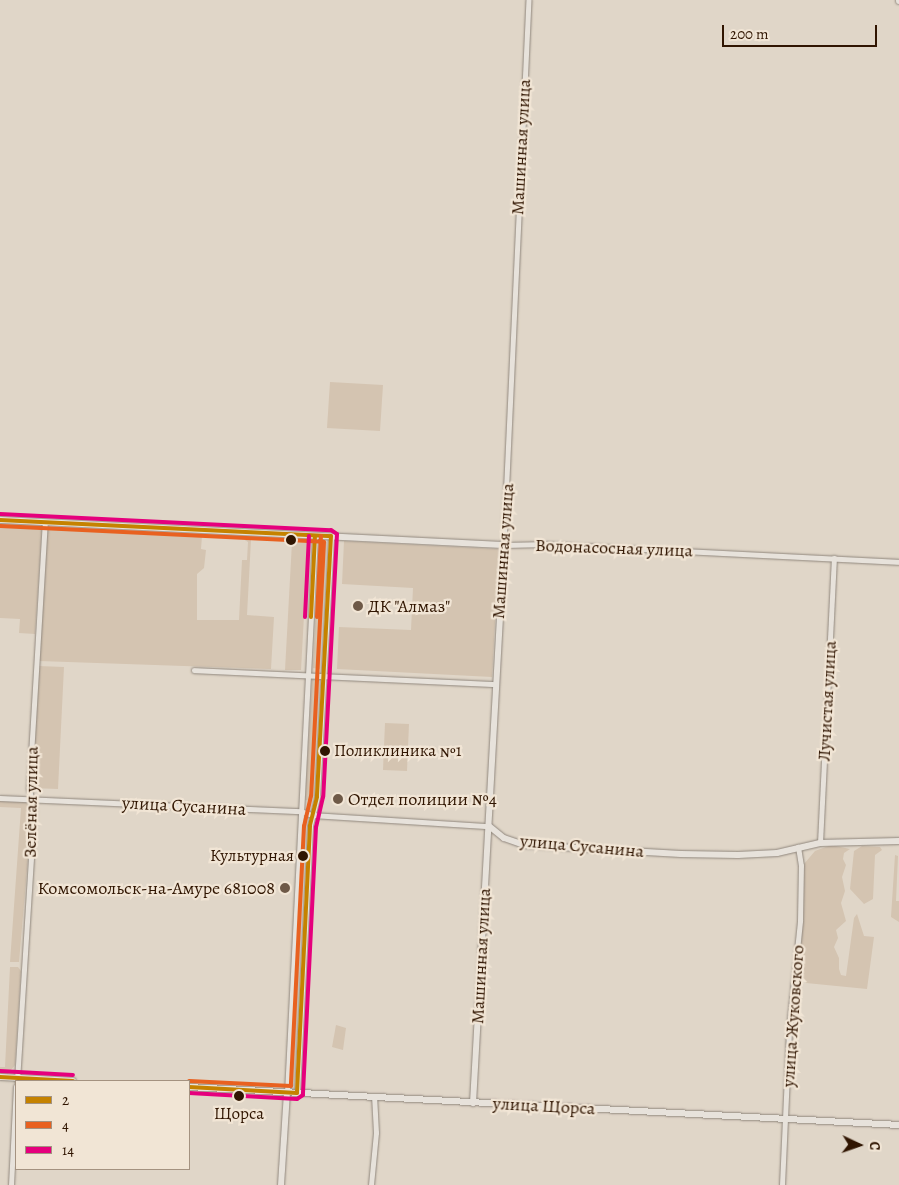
<!DOCTYPE html>
<meta charset="utf-8">
<style>
body{margin:0}
#map{position:relative;width:899px;height:1185px;overflow:hidden;background:#e0d6c8;font-family:Alegreya,serif}
div>[style]{position:absolute}
[style*='--x']{left:calc(var(--x)*1px);top:calc(var(--y)*1px);width:calc(var(--w)*1px);rotate:calc(var(--a)*1deg)}
.green>*{inset:0;background:#d4c4b1}
.roads{filter:drop-shadow(0 0 1px #90877d) drop-shadow(0 0 1px #90877d)}
.street>*{height:4.5px;margin:-2.25px;padding:0 2.25px;transform-origin:2.25px;border-radius:2.25px;background:#e7e2db}
.secondary>*{height:6px;margin:-3px;padding:0 3px;transform-origin:3px;border-radius:3px;background:#e7e2db}
.bus-1>*{height:4px;margin:-2px;padding:0 2px;transform-origin:2px;border-radius:2px;background:#c58200}
.bus-2>*{height:4px;margin:-2px;padding:0 2px;transform-origin:2px;border-radius:2px;background:#e86120}
.bus-3>*{height:4px;margin:-2px;padding:0 2px;transform-origin:2px;border-radius:2px;background:#e5007d}
.dots>*{width:14px;height:14px;translate:-50% -50%;box-sizing:border-box;border:2px solid #f1e5d5;border-radius:50%}
span{translate:-50% -50%;white-space:nowrap;text-align:center;line-height:1.15;-webkit-text-stroke:4.5px #f1e5d5;paint-order:stroke}
.bus-label{font-size:17px;color:#301501}
.left{translate:0 -50%;text-align:left}
.right{translate:-100% -50%;text-align:right}
.street-label{font-size:18px;color:#301501}
.poi-label{font-size:18px;color:#301501}
.legend{position:absolute;left:15px;top:1080px;width:175px;height:90px;box-sizing:border-box;background:#f1e5d5;border:1px solid #a49280;margin:0;padding:6px 9px;list-style:none;font-size:15px;color:#301501}
.legend li{display:flex;align-items:center;gap:10px;height:25px}
.legend b{width:25px;border:1px solid #a49280}
.north{position:absolute;left:834px;top:1120px;width:50px;height:50px;-webkit-text-stroke:4px #f1e5d5;paint-order:stroke;rotate:93deg;font-size:14px;font-weight:700;line-height:20px;text-align:center;color:#301501}
.north::after{content:'';display:block;margin:auto;width:18px;height:22px;background:#301501;clip-path:polygon(50% 0,100% 100%,50% 72%,0 100%)}
.scale{position:absolute;left:722px;top:25px;width:155px;height:22px;box-sizing:border-box;border:2px solid #301501;border-top:0;padding-left:6px;font-size:15px;line-height:18px;white-space:nowrap;color:#301501;-webkit-text-stroke:4px #f1e5d5;paint-order:stroke}
</style>
<div id="map">
<div class="green">
<div style="clip-path:polygon(330px 382px,383px 385px,380px 431px,327px 428px)"></div>
<div style="clip-path:polygon(0 523px,40px 525px,42px 530px,35px 634px,19px 633px,20px 619px,0 618px)"></div>
<div style="clip-path:polygon(50px 527px,202px 536px,201px 549px,206px 550px,204px 568px,197px 574px,197px 620px,239px 620px,242px 560px,247px 560px,248px 542px,243px 539px,251px 540px,247px 615px,274px 617px,271px 669px,39px 661px,46px 530px)"></div>
<div style="clip-path:polygon(344px 541px,499px 549px,492px 677px,337px 669px,339px 627px,411px 630px,413px 588px,342px 584px)"></div>
<div style="clip-path:polygon(292px 542px,308px 543px,301px 670px,285px 670px)"></div>
<div style="clip-path:polygon(319px 542px,327px 542px,320px 669px,313px 668px)"></div>
<div style="clip-path:polygon(38px 666px,64px 667px,58px 789px,32px 788px)"></div>
<div style="clip-path:polygon(312px 679px,320px 679px,312px 801px,305px 800px)"></div>
<div style="clip-path:polygon(385px 723px,409px 724px,407px 771px,383px 770px)"></div>
<div style="clip-path:polygon(0 801px,26px 802px,32px 811px,19px 962px,10px 962px,21px 808px,0 807px)"></div>
<div style="clip-path:polygon(306px 815px,294px 1086px,289px 1086px,303px 818px)"></div>
<div style="clip-path:polygon(831px 845px,850px 849px,844px 853px,843px 859px,846px 865px,842px 877px,845px 891px,841px 903px,846px 921px,836px 930px,838px 938px,834px 947px,839px 958px,839px 969px,841px 975px,846px 976px,854px 918px,857px 914px,864px 936px,874px 937px,867px 989px,806px 983px,800px 973px,804px 864px,815px 851px)"></div>
<div style="clip-path:polygon(862px 846px,880px 847px,882px 850px,875px 855px,873px 899px,864px 904px,850px 889px,854px 851px)"></div>
<div style="clip-path:polygon(895px 855px,898px 856px,896px 901px,899px 901px,899px 922px,891px 917px)"></div>
<div style="clip-path:polygon(10px 967px,18px 967px,21px 971px,15px 1065px,7px 1075px,0 1075px,0 1067px,5px 1067px)"></div>
<div style="clip-path:polygon(336px 1025px,346px 1028px,343px 1050px,332px 1047px)"></div>
</div>
<div class="roads">
<div class="street">
<div style="--x:529;--y:0;--w:546;--a:92.63"></div>
<div style="--x:504;--y:545;--w:43;--a:-1.3"></div>
<div style="--x:547;--y:544;--w:352;--a:2.9"></div>
<div style="--x:194;--y:670;--w:301;--a:2.7"></div>
<div style="--x:0;--y:798;--w:301;--a:2.5"></div>
<div style="--x:301;--y:811;--w:12;--a:20"></div>
<div style="--x:312;--y:815;--w:177;--a:3.6"></div>
<div style="--x:820;--y:843;--w:285;--a:-87.2"></div>
<div style="--x:17;--y:1081;--w:271;--a:-86.4"></div>
<div style="--x:34;--y:811;--w:23;--a:-103"></div>
<div style="--x:29;--y:789;--w:267;--a:-86.6"></div>
<div style="--x:287;--y:1093;--w:558;--a:-87.12"></div>
<div style="--x:297;--y:1093;--w:267;--a:-87.2"></div>
<div style="--x:310;--y:826;--w:30;--a:-76"></div>
<div style="--x:317;--y:797;--w:261;--a:-86.9"></div>
<div style="--x:11;--y:1185;--w:98;--a:-87.1"></div>
<div style="--x:371;--y:1185;--w:52;--a:-84.5"></div>
<div style="--x:376;--y:1133;--w:36;--a:-93"></div>
<div style="--x:782;--y:1185;--w:157;--a:-87.4"></div>
<div style="--x:789;--y:1028;--w:108;--a:-84.1"></div>
<div style="--x:800;--y:921;--w:55;--a:-89"></div>
<div style="--x:801;--y:866;--w:19;--a:-99"></div>
</div>
<div class="secondary">
<div style="--x:899;--y:0;--w:1;--a:90"></div>
<div style="--x:0;--y:520;--w:505;--a:2.84"></div>
<div style="--x:504;--y:545;--w:559;--a:93.18"></div>
<div style="--x:489;--y:826;--w:19;--a:39"></div>
<div style="--x:504;--y:838;--w:21;--a:19"></div>
<div style="--x:524;--y:845;--w:157;--a:3.3"></div>
<div style="--x:681;--y:854;--w:57;--a:1"></div>
<div style="--x:738;--y:855;--w:39;--a:-3"></div>
<div style="--x:777;--y:853;--w:44;--a:-13.1"></div>
<div style="--x:820;--y:843;--w:79;--a:-1.5"></div>
<div style="--x:0;--y:1077;--w:73;--a:3.1"></div>
<div style="--x:189;--y:1087;--w:711;--a:3.06"></div>
<div style="--x:281;--y:1185;--w:92;--a:-86.3"></div>
</div>
</div>
<div class="bus-1">
<div style="--x:0;--y:520;--w:331;--a:2.8"></div>
<div style="--x:331;--y:536;--w:261;--a:93.1"></div>
<div style="--x:317;--y:797;--w:30;--a:104"></div>
<div style="--x:310;--y:826;--w:267;--a:92.8"></div>
<div style="--x:297;--y:1093;--w:108;--a:-176.8"></div>
<div style="--x:311;--y:617;--w:81;--a:-87.2"></div>
<div style="--x:0;--y:1077;--w:73;--a:3.1"></div>
</div>
<div class="bus-2">
<div style="--x:0;--y:526;--w:324;--a:2.8"></div>
<div style="--x:324;--y:542;--w:254;--a:92.9"></div>
<div style="--x:311;--y:796;--w:31;--a:103"></div>
<div style="--x:304;--y:826;--w:260;--a:92.9"></div>
<div style="--x:291;--y:1086;--w:102;--a:-177.2"></div>
<div style="--x:317;--y:617;--w:81;--a:-87.2"></div>
</div>
<div class="bus-3">
<div style="--x:0;--y:514;--w:331;--a:2.8"></div>
<div style="--x:331;--y:530;--w:7;--a:34"></div>
<div style="--x:337;--y:534;--w:263;--a:93"></div>
<div style="--x:323;--y:797;--w:31;--a:103"></div>
<div style="--x:316;--y:827;--w:268;--a:92.8"></div>
<div style="--x:303;--y:1095;--w:7;--a:146"></div>
<div style="--x:297;--y:1099;--w:108;--a:-176.8"></div>
<div style="--x:305;--y:617;--w:81;--a:-87.2"></div>
<div style="--x:0;--y:1071;--w:73;--a:3.1"></div>
</div>
<div class="dots">
<div style="left:291px;top:540px;background:#301501"></div>
<div style="left:358px;top:606px;background:#6e5947"></div>
<div style="left:325px;top:751px;background:#301501"></div>
<div style="left:338px;top:799px;background:#6e5947"></div>
<div style="left:303px;top:856px;background:#301501"></div>
<div style="left:285px;top:888px;background:#6e5947"></div>
<div style="left:239px;top:1096px;background:#301501"></div>
</div>
<div class="bus-label">
<span class="left" style="left:334px;top:751px">Поликлиника №1</span>
<span class="right" style="left:294px;top:856px">Культурная</span>
<span style="left:239px;top:1114px">Щорса</span>
</div>
<div class="street-label">
<span style="left:521px;top:147px;rotate:-87deg">Машинная улица</span>
<span style="left:614px;top:548px;rotate:2deg">Водонасосная улица</span>
<span style="left:503px;top:551px;rotate:-86deg">Машинная улица</span>
<span style="left:827px;top:701px;rotate:-87deg">Лучистая улица</span>
<span style="left:31px;top:802px;rotate:-89deg">Зелёная улица</span>
<span style="left:184px;top:806px;rotate:3deg">улица Сусанина</span>
<span style="left:582px;top:846px;rotate:5deg">улица Сусанина</span>
<span style="left:481px;top:956px;rotate:-87deg">Машинная улица</span>
<span style="left:793px;top:1016px;rotate:-86deg">улица Жуковского</span>
<span style="left:544px;top:1106px;rotate:3deg">улица Щорса</span>
</div>
<div class="poi-label">
<span class="left" style="left:368px;top:606px">ДК "Алмаз"</span>
<span class="left" style="left:348px;top:799px">Отдел полиции №4</span>
<span class="right" style="left:275px;top:888px">Комсомольск-на-Амуре 681008</span>
</div>
<ul class="legend">
<li><b style="height:6px;background:#c58200"></b>2</li>
<li><b style="height:6px;background:#e86120"></b>4</li>
<li><b style="height:6px;background:#e5007d"></b>14</li>
</ul>
<div class="north">С</div>
<div class="scale">200 m</div>
</div>
